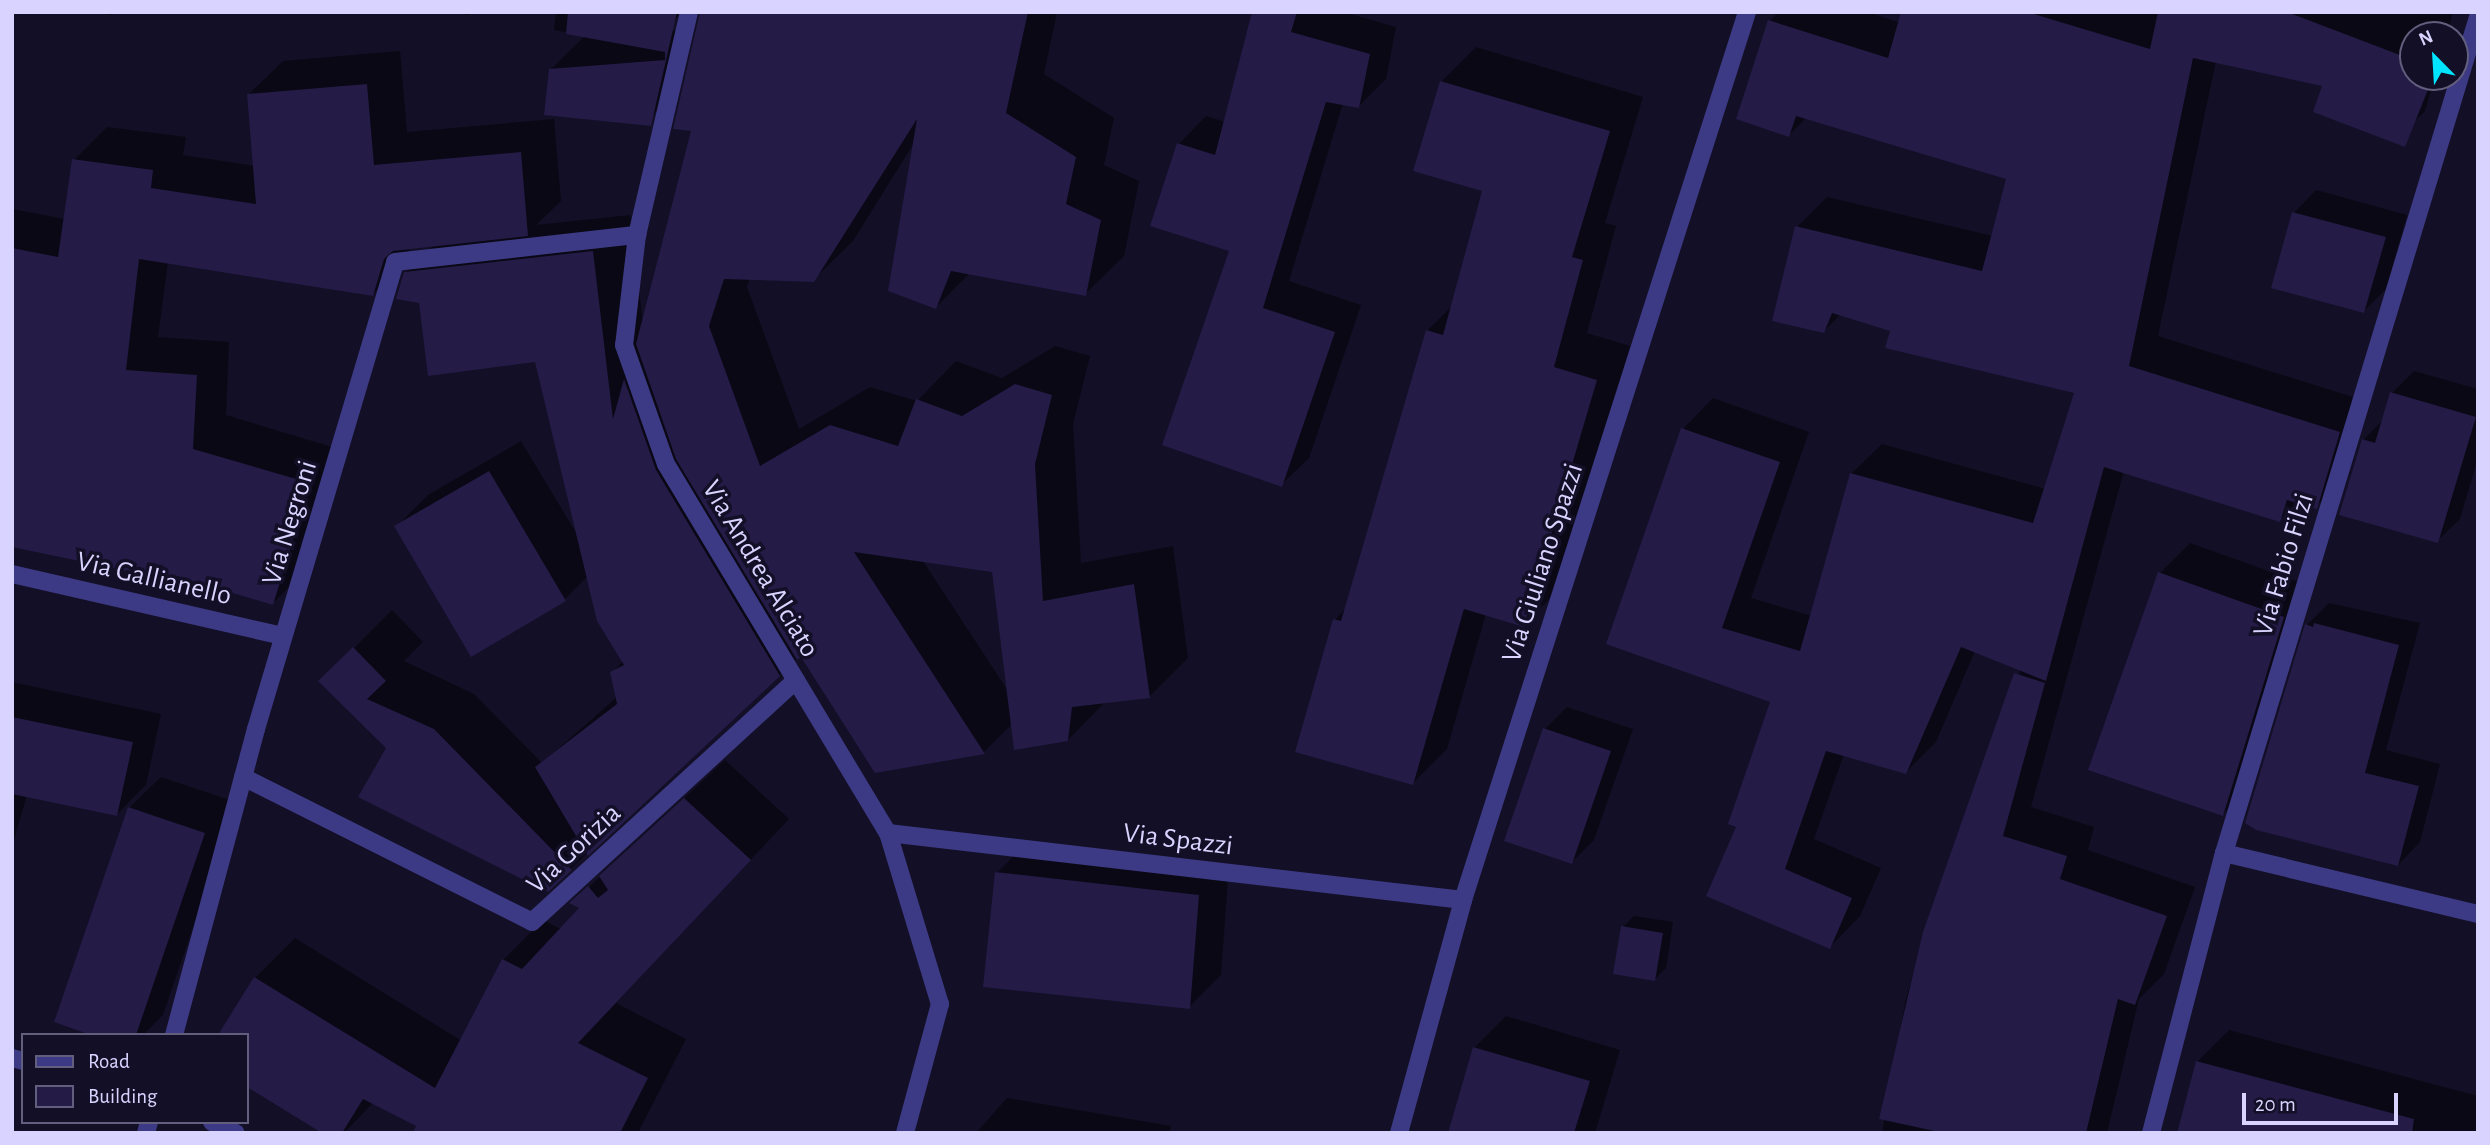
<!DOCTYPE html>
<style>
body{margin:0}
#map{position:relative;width:2490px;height:1145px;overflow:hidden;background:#130f26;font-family:"Alegreya Sans",sans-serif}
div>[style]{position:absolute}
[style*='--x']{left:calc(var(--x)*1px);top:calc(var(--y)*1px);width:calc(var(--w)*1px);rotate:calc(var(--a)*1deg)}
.shadow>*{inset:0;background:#0007}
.building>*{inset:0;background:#241b47}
.minor>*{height:18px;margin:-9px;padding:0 9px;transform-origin:9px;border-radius:9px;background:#3d3a85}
span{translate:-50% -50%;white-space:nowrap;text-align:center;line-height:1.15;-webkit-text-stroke:7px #130f26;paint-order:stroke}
.street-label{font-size:28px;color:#d9d4ff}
.frame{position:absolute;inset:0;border:14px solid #d9d4ff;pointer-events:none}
.legend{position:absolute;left:21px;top:1033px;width:228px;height:91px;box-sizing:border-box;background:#130f26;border:2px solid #625e7d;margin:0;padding:9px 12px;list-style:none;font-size:21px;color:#d9d4ff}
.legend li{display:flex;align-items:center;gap:14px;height:35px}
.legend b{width:35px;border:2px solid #625e7d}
.north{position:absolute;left:2399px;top:21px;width:70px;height:70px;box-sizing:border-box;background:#130f26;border:2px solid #625e7d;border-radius:50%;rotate:336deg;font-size:19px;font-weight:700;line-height:28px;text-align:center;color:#d9d4ff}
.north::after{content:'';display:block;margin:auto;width:24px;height:32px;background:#00e5ff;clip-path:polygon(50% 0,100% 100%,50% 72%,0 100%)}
.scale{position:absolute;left:2242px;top:1093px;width:156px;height:32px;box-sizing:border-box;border:4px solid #d9d4ff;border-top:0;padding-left:9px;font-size:21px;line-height:24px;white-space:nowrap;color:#d9d4ff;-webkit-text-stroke:5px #130f26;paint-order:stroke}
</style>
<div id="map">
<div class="shadow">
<div style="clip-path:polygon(96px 12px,115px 12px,112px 15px)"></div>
<div style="clip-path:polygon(453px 12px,471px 12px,468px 15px)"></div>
<div style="clip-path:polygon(556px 12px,681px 12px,668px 31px,682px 30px,675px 92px,644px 124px,550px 70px,585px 36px,554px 30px)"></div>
<div style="clip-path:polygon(evenodd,727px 12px,1057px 12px,1044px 74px,1114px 118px,1104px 165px,1139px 181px,1124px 256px,1085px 294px,970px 273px,936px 307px,914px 143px,853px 241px,813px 280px,750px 278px,747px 287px,799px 429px,870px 387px,917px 401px,956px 361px,1002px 378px,1055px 346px,1090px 356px,1073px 424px,1081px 563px,1173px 546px,1188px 658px,1149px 697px,1106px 701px,1068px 740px,1012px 724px,984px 752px,876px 772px,802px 654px,570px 869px,388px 748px,321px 681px,392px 610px,423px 642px,404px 661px,474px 694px,542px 763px,617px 697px,612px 673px,623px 661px,588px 576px,565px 599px,396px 527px,428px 495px,521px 441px,578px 536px,536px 360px,421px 301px,405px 273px,434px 245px,410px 247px,406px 260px,373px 294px,168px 262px,158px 337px,229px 342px,226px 415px,342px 450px,306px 570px,273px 603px,179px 575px,175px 579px,12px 545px,12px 209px,65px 219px,74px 160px,107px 127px,186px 137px,183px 155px,255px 166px,249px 94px,283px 61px,400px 51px,407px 132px,554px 119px,561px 201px,536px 225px,630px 215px,643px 323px,727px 12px,923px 561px,993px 571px,1008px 691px,923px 561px)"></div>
<div style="clip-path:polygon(1254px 12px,1343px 12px,1396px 27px,1386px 79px,1359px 106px,1343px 103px,1289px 281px,1361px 305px,1309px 458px,1281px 485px,1231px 250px,1179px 144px,1206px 116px,1225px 122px)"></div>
<div style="clip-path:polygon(1778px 12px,1868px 12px,1900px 23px,1903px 12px,2453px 12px,2447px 35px,2413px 35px,2413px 77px,2435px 77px,2425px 111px,2395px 141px,2325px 85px,2216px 61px,2158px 336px,2369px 402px,2347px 476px,2316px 507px,2298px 501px,2279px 520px,2124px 471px,2031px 807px,2094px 827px,2088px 850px,2195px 887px,2164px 974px,2139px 999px,2107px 1133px,1882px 1133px,1905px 1003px,1925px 932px,2021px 669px,1975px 651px,1936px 742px,1906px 772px,1844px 754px,1814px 839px,1881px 868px,1860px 916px,1830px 947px,1738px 826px,1772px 701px,1609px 643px,1683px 429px,1713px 398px,1809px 432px,1751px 598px,1812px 616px,1851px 474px,1882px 444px,2046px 489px,2076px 392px,1841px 314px,1824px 331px,1797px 227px,1827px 197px,1993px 236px,2009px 178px,1806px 118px,1789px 135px,1770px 21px)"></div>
<div style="clip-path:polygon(1476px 47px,1643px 97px,1605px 223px,1616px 226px,1587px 333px,1630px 346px,1558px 590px,1524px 625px,1486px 614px,1447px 749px,1413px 783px,1335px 620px,1346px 608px,1427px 331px,1453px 305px,1484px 190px,1441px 82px)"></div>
<div style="clip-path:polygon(2316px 190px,2407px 215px,2386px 289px,2363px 312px,2294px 213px)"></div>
<div style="clip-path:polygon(2414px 371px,2478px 389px,2478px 458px,2460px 519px,2437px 541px,2363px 440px,2384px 419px,2392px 393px)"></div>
<div style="clip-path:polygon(2190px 543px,2313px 587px,2253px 783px,2223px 814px,2160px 573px)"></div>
<div style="clip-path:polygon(2329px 603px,2420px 623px,2386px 750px,2440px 764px,2420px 842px,2398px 865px,2307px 625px)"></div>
<div style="clip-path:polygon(12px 682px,161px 714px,146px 785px,117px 814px,27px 795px,12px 847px)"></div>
<div style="clip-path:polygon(1567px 707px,1633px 729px,1594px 840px,1572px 862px,1545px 729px)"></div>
<div style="clip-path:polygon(725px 760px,789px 819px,616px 1003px,686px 1039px,638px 1133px,435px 1133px,374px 1102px,344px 1133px,325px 1133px,247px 1085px,247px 1035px,255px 978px,295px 938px,462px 1041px,503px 960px,543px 920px,561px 929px,582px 907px,572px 903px)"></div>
<div style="clip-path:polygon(161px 777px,236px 802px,163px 1015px,143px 1035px,97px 1035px,129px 808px)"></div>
<div style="clip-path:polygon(1028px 841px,1229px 864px,1221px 975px,1189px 1007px,997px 873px)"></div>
<div style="clip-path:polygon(1634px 916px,1673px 922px,1666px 968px,1655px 979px,1623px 927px)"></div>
<div style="clip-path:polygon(1506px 1016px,1620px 1050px,1595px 1133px,1450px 1133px,1474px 1048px)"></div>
<div style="clip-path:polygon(2229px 1030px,2478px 1096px,2478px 1133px,2179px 1133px,2197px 1062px)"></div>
<div style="clip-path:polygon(1007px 1098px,1171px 1126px,1169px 1133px,976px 1133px)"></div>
</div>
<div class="building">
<div style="clip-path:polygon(568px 12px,677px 12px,651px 126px,544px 115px,549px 69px,665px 60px,665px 52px,566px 34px)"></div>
<div style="clip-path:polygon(700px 12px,1028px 12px,1006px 113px,1076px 157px,1066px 204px,1101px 220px,1086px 296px,951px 271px,936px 309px,888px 291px,917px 119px,814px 282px,724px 279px,709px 326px,760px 466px,830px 425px,898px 446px,916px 399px,962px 416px,1015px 384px,1052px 395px,1035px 464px,1043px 601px,1134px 584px,1150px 698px,1072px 707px,1068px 741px,1014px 750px,992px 572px,854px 552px,985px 754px,875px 773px,801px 657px,797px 660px,676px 459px,636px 344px,691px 131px,673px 129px)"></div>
<div style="clip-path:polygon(1252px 12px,1297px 12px,1291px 32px,1370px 54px,1359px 108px,1326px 102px,1263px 308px,1335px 332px,1282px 487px,1162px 445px,1229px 251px,1150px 226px,1177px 143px,1215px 155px)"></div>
<div style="clip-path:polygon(1901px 12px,2027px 12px,2150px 49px,2158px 12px,2287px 12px,2413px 60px,2413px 77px,2433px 77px,2405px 147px,2313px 112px,2322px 86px,2193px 58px,2129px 366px,2340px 432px,2317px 509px,2287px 500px,2280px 522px,2104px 467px,2046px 681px,1961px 647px,1906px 774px,1826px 751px,1785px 869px,1852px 898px,1830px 949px,1706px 896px,1736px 827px,1728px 824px,1770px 702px,1606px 644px,1681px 428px,1780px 462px,1722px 628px,1800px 651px,1850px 473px,2033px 523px,2074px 393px,1885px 348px,1890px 331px,1832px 313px,1824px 333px,1772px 321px,1795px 226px,1982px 271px,2006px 179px,1796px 116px,1789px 137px,1736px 119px,1768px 20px,1888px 58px)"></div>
<div style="clip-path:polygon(1440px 81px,1610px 131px,1572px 257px,1583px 260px,1554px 367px,1597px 380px,1524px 627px,1464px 609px,1413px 785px,1295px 752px,1333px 619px,1341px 621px,1426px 330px,1443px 335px,1482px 191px,1413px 171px)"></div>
<div style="clip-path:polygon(367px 84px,374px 165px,521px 152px,528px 236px,393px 251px,384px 259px,373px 296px,139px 259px,126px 370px,197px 375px,193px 449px,310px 483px,273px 605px,176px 576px,175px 581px,12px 547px,12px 248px,58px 257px,72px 159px,153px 170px,151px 188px,256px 204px,247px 94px)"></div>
<div style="clip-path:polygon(2292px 212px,2386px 237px,2364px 313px,2271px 288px)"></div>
<div style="clip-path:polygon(593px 251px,613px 419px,624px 379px,656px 470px,780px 676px,588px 856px,535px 767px,617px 704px,610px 672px,624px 665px,597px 621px,535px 362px,428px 376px,419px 303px,396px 299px,404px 272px)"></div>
<div style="clip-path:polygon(2390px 392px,2476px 417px,2438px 543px,2339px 515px,2362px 439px,2375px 443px)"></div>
<div style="clip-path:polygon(489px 471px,566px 601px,471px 657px,394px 526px)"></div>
<div style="clip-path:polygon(2158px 572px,2284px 617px,2223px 816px,2088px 770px)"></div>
<div style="clip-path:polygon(2314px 623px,2399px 645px,2365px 773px,2419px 786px,2398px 866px,2256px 830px,2245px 823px,2305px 624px,2313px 627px)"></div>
<div style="clip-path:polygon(353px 647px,386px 681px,367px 699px,434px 729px,572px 870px,548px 892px,358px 797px,386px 748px,318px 681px)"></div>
<div style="clip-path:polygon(2014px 673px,2045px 683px,2003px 836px,2067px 856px,2060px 879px,2167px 916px,2135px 1005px,2118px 999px,2086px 1133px,1944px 1133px,1879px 1119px,1923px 932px)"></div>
<div style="clip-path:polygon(12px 717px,133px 742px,117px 816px,12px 794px)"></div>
<div style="clip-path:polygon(1543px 728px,1611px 751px,1572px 864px,1504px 841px)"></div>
<div style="clip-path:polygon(684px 798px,751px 860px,578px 1043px,648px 1078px,620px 1133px,413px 1133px,416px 1126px,363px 1099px,342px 1133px,322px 1133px,247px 1087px,247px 1035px,218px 1035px,254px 977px,435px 1088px,502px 959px,522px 969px,579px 908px,569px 903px,588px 886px,598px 898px,608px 890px,599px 876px)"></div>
<div style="clip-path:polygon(128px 807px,205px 833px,136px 1035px,91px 1035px,54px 1022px)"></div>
<div style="clip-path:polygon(995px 872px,1199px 895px,1190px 1009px,983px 987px)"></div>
<div style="clip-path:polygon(1621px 926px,1663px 933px,1655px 981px,1613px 974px)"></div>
<div style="clip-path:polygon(1473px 1047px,1590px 1081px,1574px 1133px,1448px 1133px)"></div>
<div style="clip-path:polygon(2196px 1061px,2414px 1119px,2412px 1133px,2177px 1133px)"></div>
</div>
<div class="minor">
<div style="--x:689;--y:12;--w:229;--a:103.1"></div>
<div style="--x:637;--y:235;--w:111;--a:96.7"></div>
<div style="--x:624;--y:345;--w:126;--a:70.6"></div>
<div style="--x:666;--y:464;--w:431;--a:59"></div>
<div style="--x:888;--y:833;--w:179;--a:73.1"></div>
<div style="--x:940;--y:1004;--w:134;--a:105.2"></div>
<div style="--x:12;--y:574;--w:278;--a:12.9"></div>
<div style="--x:243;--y:777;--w:323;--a:26.6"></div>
<div style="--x:532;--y:922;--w:358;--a:-42.5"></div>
<div style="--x:888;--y:833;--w:579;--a:6.65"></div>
<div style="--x:2224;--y:853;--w:261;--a:13.5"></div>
<div style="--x:174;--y:1035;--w:317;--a:-75"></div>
<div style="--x:256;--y:729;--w:487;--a:-73.4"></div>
<div style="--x:395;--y:262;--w:244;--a:-6.4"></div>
<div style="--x:12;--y:1058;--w:11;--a:15"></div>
<div style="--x:212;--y:1122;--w:26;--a:25"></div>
<div style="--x:146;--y:1133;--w:11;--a:-75"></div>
<div style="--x:1399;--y:1133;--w:242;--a:-74.6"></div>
<div style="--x:1463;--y:900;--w:932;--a:-72.26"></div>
<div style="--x:2151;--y:1133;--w:289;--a:-75.4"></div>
<div style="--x:2224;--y:853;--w:874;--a:-73.1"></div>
</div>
<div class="street-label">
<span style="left:290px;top:523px;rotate:-73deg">Via Negroni</span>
<span style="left:1543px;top:563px;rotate:-72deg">Via Giuliano Spazzi</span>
<span style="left:2284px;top:565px;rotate:-73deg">Via Fabio Filzi</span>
<span style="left:760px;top:569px;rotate:59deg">Via Andrea Alciato</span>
<span style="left:154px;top:579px;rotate:13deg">Via Gallianello</span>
<span style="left:1178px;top:840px;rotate:7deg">Via Spazzi</span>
<span style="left:574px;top:849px;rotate:-43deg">Via Gorizia</span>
</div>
<div class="frame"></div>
<ul class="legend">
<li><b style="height:9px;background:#3d3a85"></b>Road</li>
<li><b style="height:19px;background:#241b47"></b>Building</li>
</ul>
<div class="north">N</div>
<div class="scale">20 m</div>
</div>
